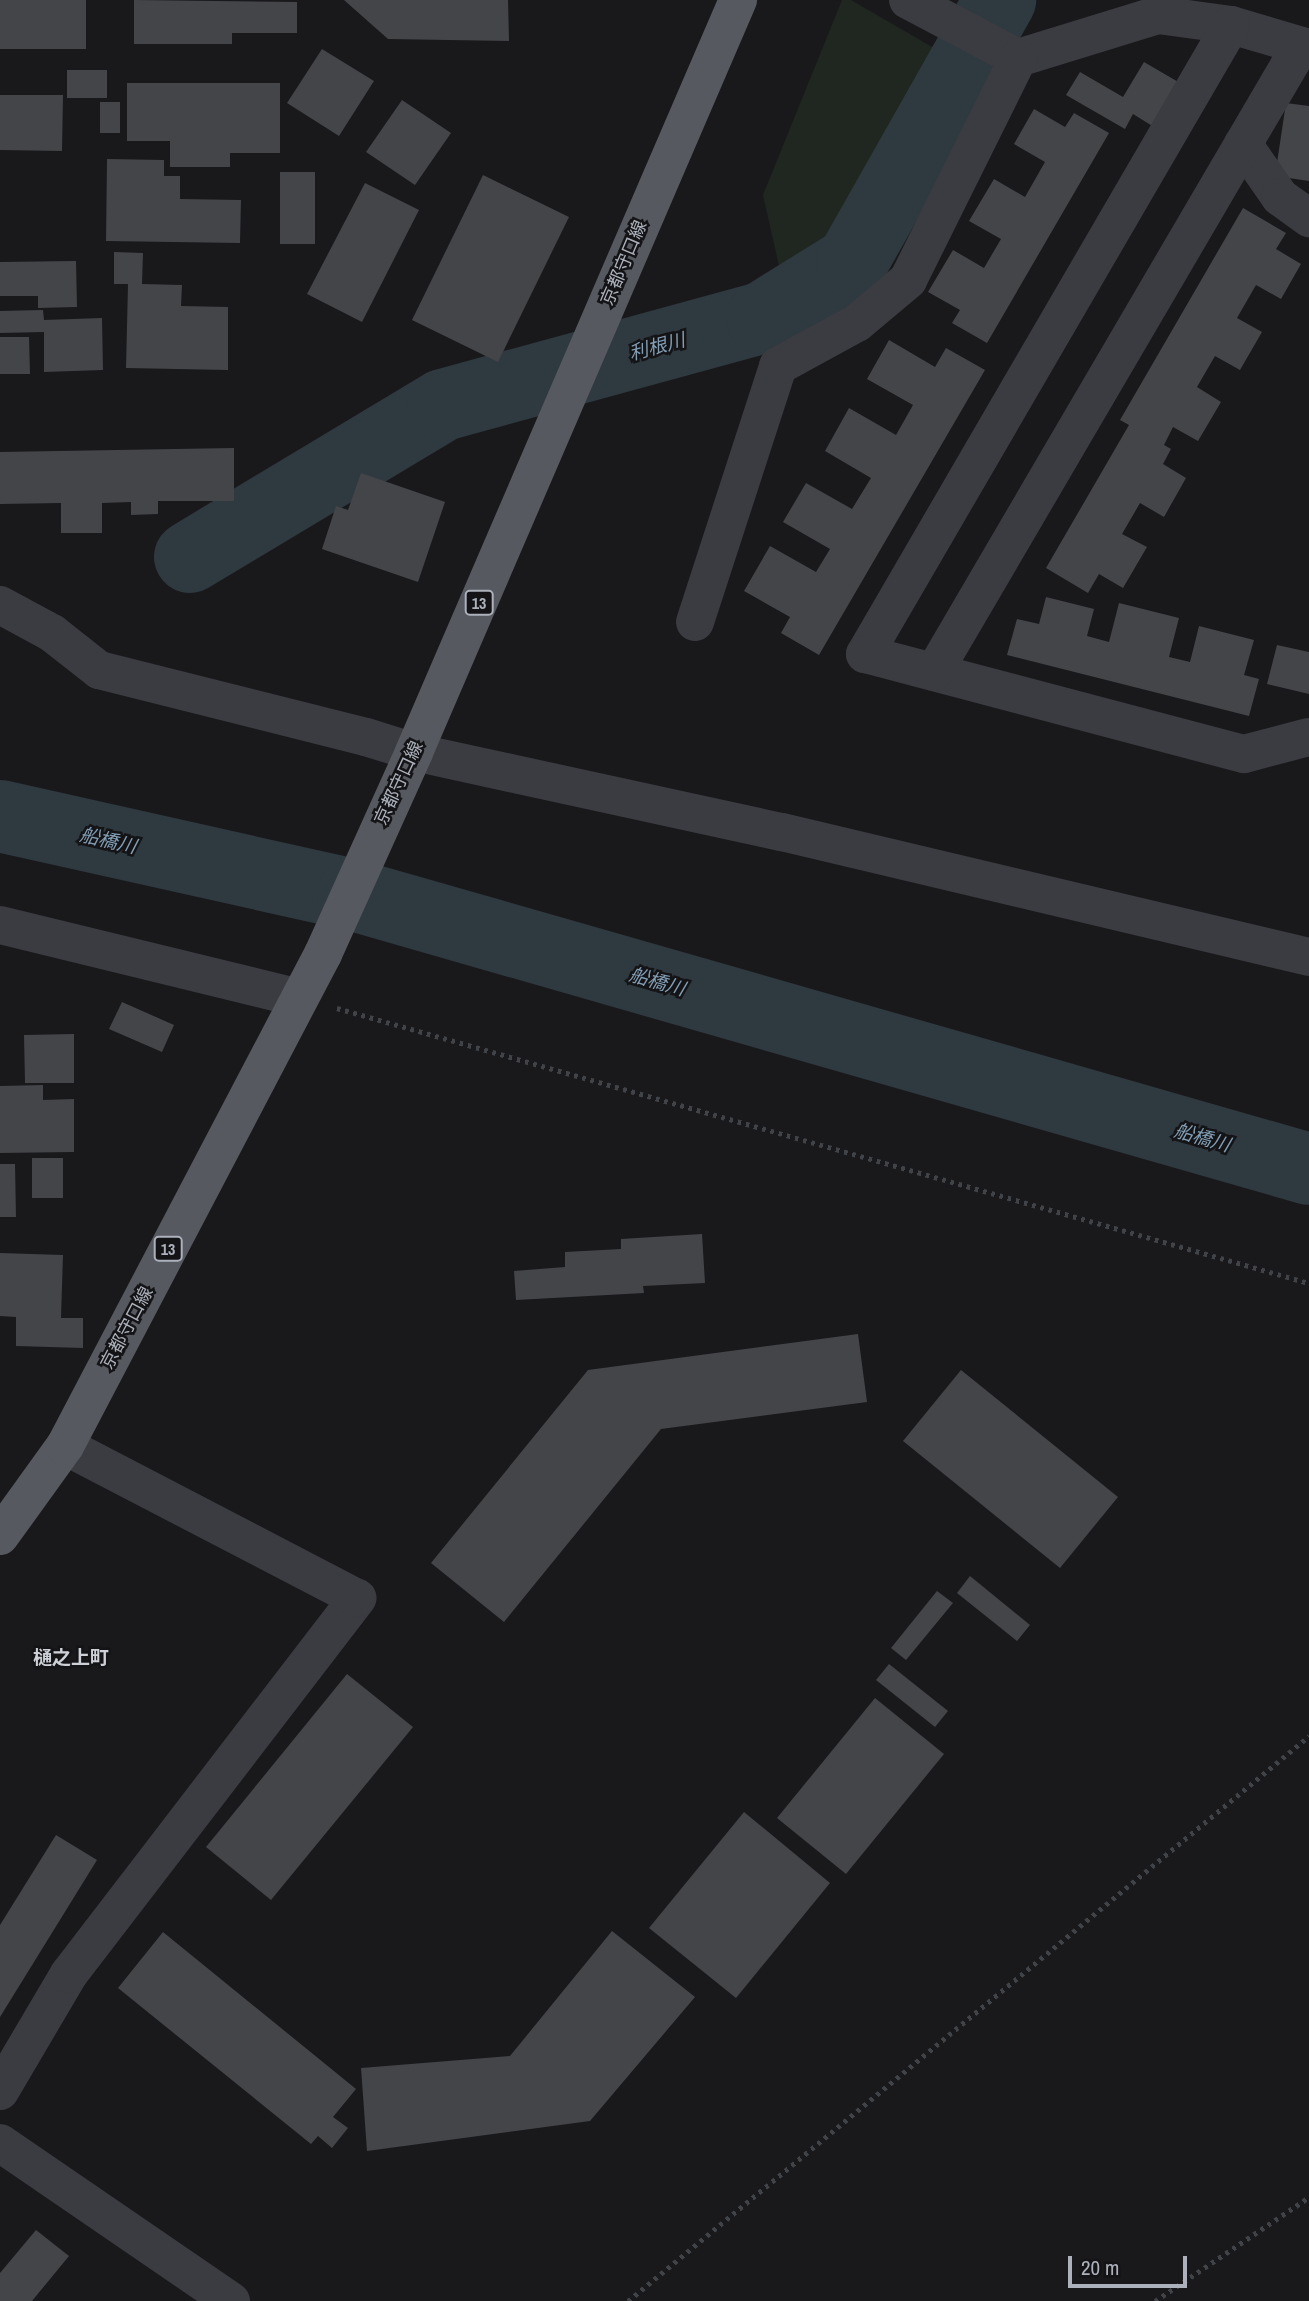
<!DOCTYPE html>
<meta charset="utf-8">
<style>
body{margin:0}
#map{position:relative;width:1309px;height:2301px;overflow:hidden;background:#19191c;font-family:"Archivo Narrow","Noto Sans JP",sans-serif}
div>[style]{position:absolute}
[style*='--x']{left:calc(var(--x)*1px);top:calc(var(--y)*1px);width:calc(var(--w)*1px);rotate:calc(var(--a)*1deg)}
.green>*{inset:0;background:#1f2720}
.river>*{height:72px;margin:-36px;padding:0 36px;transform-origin:36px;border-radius:36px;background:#2f3940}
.building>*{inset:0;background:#434549}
.path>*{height:4.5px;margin-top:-2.25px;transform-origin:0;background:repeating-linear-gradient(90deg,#404348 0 3.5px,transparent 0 8.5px)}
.street>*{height:38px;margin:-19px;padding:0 19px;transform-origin:19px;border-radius:19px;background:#3a3c41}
.primary>*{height:38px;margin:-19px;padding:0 19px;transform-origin:19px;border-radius:19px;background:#565960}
span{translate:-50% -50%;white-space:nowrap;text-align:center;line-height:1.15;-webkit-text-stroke:5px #141417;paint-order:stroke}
.shield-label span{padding:2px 5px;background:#141417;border:2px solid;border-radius:5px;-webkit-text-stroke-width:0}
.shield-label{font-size:16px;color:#acb1bb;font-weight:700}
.street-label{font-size:18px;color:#acb1bb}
.water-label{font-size:19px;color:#839fb6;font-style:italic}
.neighbourhood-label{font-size:19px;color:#cdd0d7;font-weight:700}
.scale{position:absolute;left:1068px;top:2256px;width:119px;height:32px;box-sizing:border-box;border:4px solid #acb1bb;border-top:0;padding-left:9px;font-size:21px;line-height:24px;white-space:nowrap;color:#acb1bb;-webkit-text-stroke:5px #141417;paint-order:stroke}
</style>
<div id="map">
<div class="green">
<div style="clip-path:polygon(842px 0,851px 0,946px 55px,846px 241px,782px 279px,763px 195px)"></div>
</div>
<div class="river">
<div style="--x:190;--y:557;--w:295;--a:-31"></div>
<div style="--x:443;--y:405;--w:331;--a:-15.3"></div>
<div style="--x:762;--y:318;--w:106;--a:-31.9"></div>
<div style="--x:852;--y:262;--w:301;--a:-60.5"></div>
<div style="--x:0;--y:816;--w:362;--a:12.6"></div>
<div style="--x:353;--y:895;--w:994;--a:15.99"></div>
</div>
<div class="building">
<div style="clip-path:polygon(0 0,86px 0,86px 49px,0 49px)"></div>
<div style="clip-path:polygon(134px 0,297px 2px,297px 33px,232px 33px,232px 44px,134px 44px)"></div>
<div style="clip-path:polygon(344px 0,508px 0,509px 41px,388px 39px)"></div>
<div style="clip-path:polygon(322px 49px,374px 81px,339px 136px,287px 103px)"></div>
<div style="clip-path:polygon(1144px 62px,1180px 83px,1154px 127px,1133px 114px,1125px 129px,1066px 95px,1080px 72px,1123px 97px)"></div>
<div style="clip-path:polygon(67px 70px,107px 70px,107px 98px,67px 98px)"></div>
<div style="clip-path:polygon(127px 83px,280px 83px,280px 153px,230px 153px,230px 167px,170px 167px,170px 141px,127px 141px)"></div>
<div style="clip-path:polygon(0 95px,63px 95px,62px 151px,0 150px)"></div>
<div style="clip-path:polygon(402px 100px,451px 133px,415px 185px,366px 152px)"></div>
<div style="clip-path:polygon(100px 102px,120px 102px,120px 133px,100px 133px)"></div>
<div style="clip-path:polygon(1286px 103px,1309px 106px,1309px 181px,1275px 176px)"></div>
<div style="clip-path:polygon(1034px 109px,1065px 127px,1074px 113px,1109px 133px,987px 343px,952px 323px,960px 310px,928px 292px,953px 250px,984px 268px,1001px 239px,969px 221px,994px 179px,1025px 197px,1045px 162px,1014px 144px)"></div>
<div style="clip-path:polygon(107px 159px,164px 160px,164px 176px,180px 176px,180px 199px,241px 200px,240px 243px,106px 241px)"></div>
<div style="clip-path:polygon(280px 172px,315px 172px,315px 244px,280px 244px)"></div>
<div style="clip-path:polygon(483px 175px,569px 217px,498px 362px,412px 320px)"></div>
<div style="clip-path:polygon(365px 183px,419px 210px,362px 322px,307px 294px)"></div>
<div style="clip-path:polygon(1243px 208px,1286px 233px,1276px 249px,1301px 264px,1281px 299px,1256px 285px,1237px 318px,1262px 332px,1240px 370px,1215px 356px,1197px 387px,1221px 402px,1198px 441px,1173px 427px,1164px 445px,1171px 449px,1163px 464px,1186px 478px,1164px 517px,1140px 503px,1122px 534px,1147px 547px,1123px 588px,1099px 574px,1088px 593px,1046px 568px,1129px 425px,1120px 420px)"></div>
<div style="clip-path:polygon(114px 252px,143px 253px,142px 284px,182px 285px,181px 306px,228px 307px,228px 370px,126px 368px,128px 284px,114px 284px)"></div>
<div style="clip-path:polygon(76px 261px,77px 307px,38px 308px,38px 296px,0 296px,0 262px)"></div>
<div style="clip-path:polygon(43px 310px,44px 320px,102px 318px,103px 370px,44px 372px,44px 332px,0 333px,0 311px)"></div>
<div style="clip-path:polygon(0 337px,29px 337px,30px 374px,0 374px)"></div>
<div style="clip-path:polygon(889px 340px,935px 367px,946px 348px,985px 370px,819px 655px,781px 633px,790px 617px,744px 591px,770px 546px,816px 572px,830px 549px,783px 522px,806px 483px,852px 509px,871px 478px,825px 451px,849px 408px,896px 435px,913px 405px,867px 379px)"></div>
<div style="clip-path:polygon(234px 448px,234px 501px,158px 501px,158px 514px,131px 515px,131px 502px,102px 503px,102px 533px,61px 533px,61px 503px,0 504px,0 452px)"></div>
<div style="clip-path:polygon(361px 473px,445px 502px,418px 582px,322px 549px,336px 506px,348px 510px)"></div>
<div style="clip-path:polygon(1046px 597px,1094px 609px,1087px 636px,1109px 642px,1119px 603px,1179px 618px,1169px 657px,1190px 662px,1199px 626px,1254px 640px,1244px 675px,1259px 679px,1249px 716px,1007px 655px,1017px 619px,1039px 624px)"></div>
<div style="clip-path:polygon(1277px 645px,1309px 652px,1309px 694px,1267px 684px)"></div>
<div style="clip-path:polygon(122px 1002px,174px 1025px,162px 1052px,109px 1029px)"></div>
<div style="clip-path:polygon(74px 1034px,74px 1083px,25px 1083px,24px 1035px)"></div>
<div style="clip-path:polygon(43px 1085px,43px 1100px,74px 1099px,74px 1152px,0 1153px,0 1086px)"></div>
<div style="clip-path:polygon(32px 1158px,63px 1158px,63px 1198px,32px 1198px)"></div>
<div style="clip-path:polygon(0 1164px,15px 1164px,16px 1217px,0 1217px)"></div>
<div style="clip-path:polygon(702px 1234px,705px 1283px,643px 1286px,644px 1293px,516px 1300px,514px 1271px,565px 1267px,565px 1252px,621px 1249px,621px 1239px)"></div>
<div style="clip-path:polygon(0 1253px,63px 1255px,61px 1318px,83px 1318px,83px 1348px,16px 1346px,16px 1317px,0 1316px)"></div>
<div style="clip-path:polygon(858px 1334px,867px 1402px,661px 1429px,504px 1622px,431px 1563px,588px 1370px)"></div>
<div style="clip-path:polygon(961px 1370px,1118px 1497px,1060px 1568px,903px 1441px)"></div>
<div style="clip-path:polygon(970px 1576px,1030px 1625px,1017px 1641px,957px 1593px)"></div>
<div style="clip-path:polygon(937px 1591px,953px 1603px,906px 1660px,891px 1648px)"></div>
<div style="clip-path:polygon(889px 1664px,948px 1711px,935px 1727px,876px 1680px)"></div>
<div style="clip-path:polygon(347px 1674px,413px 1727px,271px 1900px,206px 1847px)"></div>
<div style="clip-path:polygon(875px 1698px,944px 1754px,846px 1874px,777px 1818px)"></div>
<div style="clip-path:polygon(744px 1812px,830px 1883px,736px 1998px,649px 1928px)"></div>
<div style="clip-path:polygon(56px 1835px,97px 1860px,0 2017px,0 1925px)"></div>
<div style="clip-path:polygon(612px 1931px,695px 1997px,590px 2121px,367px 2151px,361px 2068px,510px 2056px)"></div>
<div style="clip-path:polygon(163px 1932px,356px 2089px,333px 2117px,348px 2128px,332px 2148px,318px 2136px,311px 2144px,118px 1988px)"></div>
<div style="clip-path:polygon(36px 2230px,69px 2256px,32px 2301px,0 2301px,0 2273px)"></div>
</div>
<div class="path">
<div style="--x:337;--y:1008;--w:1010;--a:15.8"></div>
<div style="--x:628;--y:2301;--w:885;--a:-39.68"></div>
<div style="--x:1155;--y:2301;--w:186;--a:-34"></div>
</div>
<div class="street">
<div style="--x:908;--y:0;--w:124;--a:27.8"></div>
<div style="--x:1018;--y:58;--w:146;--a:-17.1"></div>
<div style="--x:1158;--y:15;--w:74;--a:7.8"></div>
<div style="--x:1231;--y:25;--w:81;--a:16.4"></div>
<div style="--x:1231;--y:25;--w:728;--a:120.19"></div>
<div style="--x:865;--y:654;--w:392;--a:14.8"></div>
<div style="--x:1244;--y:754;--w:67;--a:-14.7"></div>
<div style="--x:1243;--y:144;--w:65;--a:55.1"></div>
<div style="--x:1280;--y:197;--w:36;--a:36"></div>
<div style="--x:0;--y:605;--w:59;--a:28.3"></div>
<div style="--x:52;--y:633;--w:60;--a:38.2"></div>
<div style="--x:99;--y:670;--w:275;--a:14.1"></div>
<div style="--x:366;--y:737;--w:50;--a:17.4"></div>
<div style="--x:414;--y:752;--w:377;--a:12.3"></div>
<div style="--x:782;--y:832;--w:542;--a:13.34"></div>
<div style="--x:695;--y:622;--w:269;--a:-72"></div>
<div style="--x:778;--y:366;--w:90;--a:-28.6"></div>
<div style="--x:857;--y:323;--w:67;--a:-40.1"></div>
<div style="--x:908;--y:280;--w:248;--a:-63.6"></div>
<div style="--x:934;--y:672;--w:724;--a:-59.65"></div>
<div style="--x:0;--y:925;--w:308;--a:13.7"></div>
<div style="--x:0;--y:2091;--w:136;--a:-59.5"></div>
<div style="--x:69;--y:1974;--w:474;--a:-52.5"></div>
<div style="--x:357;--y:1598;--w:329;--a:-152.5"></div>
<div style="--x:0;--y:2143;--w:280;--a:34.4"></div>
</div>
<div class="primary">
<div style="--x:0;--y:1536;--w:111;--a:-54.2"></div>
<div style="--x:65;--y:1446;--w:556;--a:-62.33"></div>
<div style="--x:323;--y:954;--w:222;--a:-65.7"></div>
<div style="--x:414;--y:752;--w:819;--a:-66.69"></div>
</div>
<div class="shield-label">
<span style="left:479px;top:603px">13</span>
<span style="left:168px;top:1249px">13</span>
</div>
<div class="street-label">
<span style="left:624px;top:263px;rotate:-67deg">京都守口線</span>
<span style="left:399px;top:783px;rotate:-65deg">京都守口線</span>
<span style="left:127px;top:1328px;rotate:-62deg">京都守口線</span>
</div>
<div class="water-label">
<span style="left:657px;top:347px;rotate:-15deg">利根川</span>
<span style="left:108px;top:841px;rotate:13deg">船橋川</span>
<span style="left:657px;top:982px;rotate:16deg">船橋川</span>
<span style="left:1202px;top:1138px;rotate:16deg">船橋川</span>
</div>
<div class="neighbourhood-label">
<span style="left:71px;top:1658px">樋之上町</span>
</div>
<div class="scale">20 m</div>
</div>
